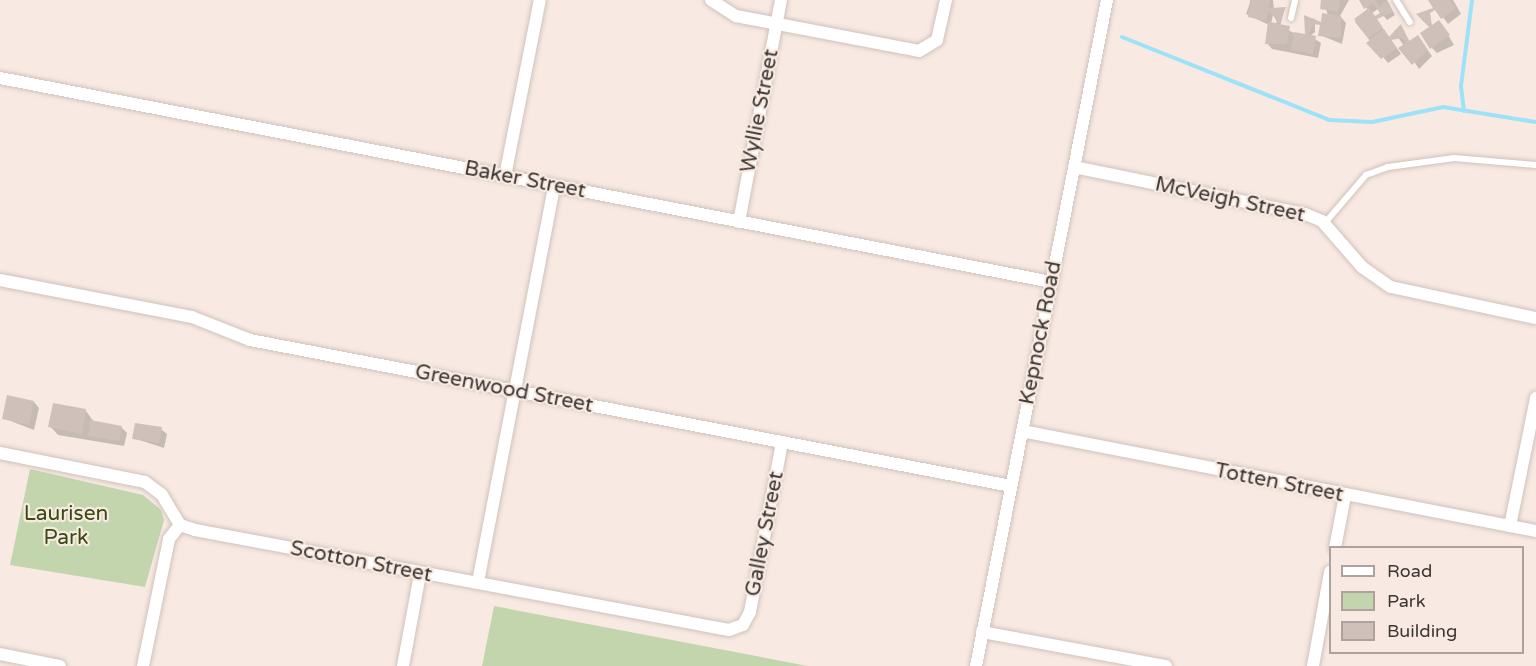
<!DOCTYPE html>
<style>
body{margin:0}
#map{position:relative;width:1536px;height:666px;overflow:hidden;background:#f8eae2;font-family:"Varela Round",sans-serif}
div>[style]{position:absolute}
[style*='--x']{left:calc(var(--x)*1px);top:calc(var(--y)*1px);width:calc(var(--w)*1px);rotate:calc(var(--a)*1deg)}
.green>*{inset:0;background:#c3d5ad}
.shadow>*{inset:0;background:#0003}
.stream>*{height:4px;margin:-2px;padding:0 2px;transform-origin:2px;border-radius:2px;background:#9de2f8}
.building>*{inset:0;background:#cfc1ba}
.roads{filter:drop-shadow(0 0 2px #cfc2bb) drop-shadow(0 0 2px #cfc2bb)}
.lane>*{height:6px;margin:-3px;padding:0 3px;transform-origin:3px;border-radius:3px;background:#fff}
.street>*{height:12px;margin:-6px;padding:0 6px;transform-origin:6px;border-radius:6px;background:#fff}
span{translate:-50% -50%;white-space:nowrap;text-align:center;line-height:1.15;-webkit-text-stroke:4.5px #f8eae2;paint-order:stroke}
.street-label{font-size:21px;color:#3c3734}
.park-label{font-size:21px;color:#364a12}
.legend{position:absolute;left:1329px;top:546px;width:195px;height:108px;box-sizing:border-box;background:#f8eae2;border:2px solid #ada29c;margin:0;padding:8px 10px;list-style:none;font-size:18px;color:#3c3734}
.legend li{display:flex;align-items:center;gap:12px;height:30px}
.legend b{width:30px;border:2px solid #ada29c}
</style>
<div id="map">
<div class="green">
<div style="clip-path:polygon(30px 469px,143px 495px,161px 510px,164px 520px,145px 587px,10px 565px)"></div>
<div style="clip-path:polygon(494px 606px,808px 666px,482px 666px)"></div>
</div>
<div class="shadow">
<div style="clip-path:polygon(evenodd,1251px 0,1273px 0,1274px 9px,1285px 8px,1280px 26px,1296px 34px,1306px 35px,1306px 17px,1315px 19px,1315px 32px,1310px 36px,1321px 43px,1318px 58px,1272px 49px,1267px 43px,1269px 25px,1246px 14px,1251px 0,1273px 15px,1280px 26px,1271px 24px,1273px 15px)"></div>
<div style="clip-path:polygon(1323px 0,1349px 0,1340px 16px,1346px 23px,1342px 44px,1320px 35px,1328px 15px)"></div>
<div style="clip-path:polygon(1360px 0,1387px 0,1395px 15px,1387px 20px,1378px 9px,1372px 13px,1401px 54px,1388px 63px,1355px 22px,1369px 11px)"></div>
<div style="clip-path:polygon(1430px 0,1453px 0,1461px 14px,1448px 24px)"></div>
<div style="clip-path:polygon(1401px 26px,1410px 42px,1418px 37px,1432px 56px,1419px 69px,1394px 31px)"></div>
<div style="clip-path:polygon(1444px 28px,1454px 45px,1437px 53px,1432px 48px)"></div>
<div style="clip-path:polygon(34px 402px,39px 408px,34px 430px,3px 418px)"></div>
<div style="clip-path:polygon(86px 411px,94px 422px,121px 427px,127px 433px,124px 446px,58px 435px,50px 426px)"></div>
<div style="clip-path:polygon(161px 429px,167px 434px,164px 448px,133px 438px)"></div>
</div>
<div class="stream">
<div style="--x:1122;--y:37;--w:223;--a:21.8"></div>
<div style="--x:1329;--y:120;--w:43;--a:2.7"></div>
<div style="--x:1372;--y:122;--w:73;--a:-11.9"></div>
<div style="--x:1443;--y:107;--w:94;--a:9.2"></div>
<div style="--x:1464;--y:111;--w:25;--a:-97"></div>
<div style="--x:1461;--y:86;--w:87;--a:-82.7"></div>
</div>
<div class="building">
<div style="clip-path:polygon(1250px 0,1270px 0,1268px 8px,1286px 7px,1279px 24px,1290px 26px,1287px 44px,1265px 44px,1268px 22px,1276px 23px,1277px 18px,1268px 11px,1266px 21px,1248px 17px)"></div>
<div style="clip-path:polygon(1321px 0,1340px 0,1338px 12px,1320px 9px)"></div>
<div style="clip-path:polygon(1359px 0,1375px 0,1379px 7px,1386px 1px,1393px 12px,1377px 19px,1383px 28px,1368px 38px,1354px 19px,1369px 8px,1375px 16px,1380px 13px,1373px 3px,1364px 9px)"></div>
<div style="clip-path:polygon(1428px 0,1450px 0,1456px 8px,1441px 19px,1435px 10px,1430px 13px,1432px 25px,1439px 20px,1450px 35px,1430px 49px,1420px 33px,1429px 27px,1416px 14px,1433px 8px)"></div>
<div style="clip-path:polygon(1322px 13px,1341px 16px,1341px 38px,1318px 36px,1320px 25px,1314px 24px,1308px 34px,1316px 36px,1313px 54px,1291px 50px,1294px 32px,1305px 34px,1304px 15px,1321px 22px)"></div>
<div style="clip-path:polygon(1401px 24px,1409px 41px,1418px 35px,1428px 50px,1412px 65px,1398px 48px,1406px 43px,1403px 38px,1391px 40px,1397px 48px,1381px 59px,1366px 43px,1384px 29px,1389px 37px)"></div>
<div style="clip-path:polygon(7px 395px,34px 401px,29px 425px,2px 419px)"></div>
<div style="clip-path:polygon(53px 403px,86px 409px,82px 434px,48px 427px)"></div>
<div style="clip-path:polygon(90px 420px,122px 426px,119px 441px,88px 436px)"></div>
<div style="clip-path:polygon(135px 423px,162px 427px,159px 443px,132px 439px)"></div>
</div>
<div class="roads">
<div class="lane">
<div style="--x:1396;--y:0;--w:26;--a:58"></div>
<div style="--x:1291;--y:18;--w:18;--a:-77"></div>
<div style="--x:1324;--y:224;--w:65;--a:-49.4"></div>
<div style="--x:1366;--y:175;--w:23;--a:-20"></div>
<div style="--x:1388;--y:167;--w:67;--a:-7.8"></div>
<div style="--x:1454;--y:158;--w:82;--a:4.9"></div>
</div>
<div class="street">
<div style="--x:711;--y:0;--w:30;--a:33"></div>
<div style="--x:736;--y:16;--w:186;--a:10.8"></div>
<div style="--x:919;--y:51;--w:21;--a:-31"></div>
<div style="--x:937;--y:40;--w:41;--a:-77.3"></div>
<div style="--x:0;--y:78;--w:1071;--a:10.98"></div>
<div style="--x:1074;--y:167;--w:236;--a:11.5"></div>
<div style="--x:1305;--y:214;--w:18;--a:22"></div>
<div style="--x:1322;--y:221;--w:61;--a:49"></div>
<div style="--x:1362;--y:267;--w:35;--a:35"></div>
<div style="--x:1391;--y:287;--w:148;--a:12.1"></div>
<div style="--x:505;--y:176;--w:179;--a:-78.8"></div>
<div style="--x:739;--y:222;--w:226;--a:-79.3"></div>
<div style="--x:0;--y:280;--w:196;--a:10.9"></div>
<div style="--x:192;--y:317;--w:62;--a:21.6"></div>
<div style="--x:250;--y:340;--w:775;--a:10.86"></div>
<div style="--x:1022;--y:431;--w:524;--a:11.01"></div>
<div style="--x:0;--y:453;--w:148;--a:11.3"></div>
<div style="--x:145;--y:482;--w:21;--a:37"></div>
<div style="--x:162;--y:495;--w:35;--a:59"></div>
<div style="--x:180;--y:525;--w:16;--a:18"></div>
<div style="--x:195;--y:530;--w:543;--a:10.61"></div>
<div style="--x:729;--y:630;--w:15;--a:-20"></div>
<div style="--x:743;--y:625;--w:15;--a:-62"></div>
<div style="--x:750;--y:612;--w:173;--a:-79.3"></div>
<div style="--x:1510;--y:526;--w:131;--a:-78.5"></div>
<div style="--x:1335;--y:548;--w:53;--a:-79.1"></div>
<div style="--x:478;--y:582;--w:403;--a:-79.1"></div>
<div style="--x:982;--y:632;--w:187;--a:10.5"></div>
<div style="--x:0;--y:654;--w:61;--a:11.3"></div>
<div style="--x:143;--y:666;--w:130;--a:-78.4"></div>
<div style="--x:169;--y:539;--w:18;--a:-52"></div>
<div style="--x:403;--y:666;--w:94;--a:-79.5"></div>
<div style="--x:976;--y:666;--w:679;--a:-78.87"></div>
<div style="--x:1313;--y:666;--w:96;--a:-79.7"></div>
</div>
</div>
<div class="street-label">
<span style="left:760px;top:111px;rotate:-79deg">Wyllie Street</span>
<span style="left:525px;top:180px;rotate:11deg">Baker Street</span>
<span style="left:1230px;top:200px;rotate:12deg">McVeigh Street</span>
<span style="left:1041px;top:333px;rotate:-79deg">Kepnock Road</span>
<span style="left:504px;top:389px;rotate:11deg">Greenwood Street</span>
<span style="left:1279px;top:483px;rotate:11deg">Totten Street</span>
<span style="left:765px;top:534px;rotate:-79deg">Galley Street</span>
<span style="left:361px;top:562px;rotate:11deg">Scotton Street</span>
</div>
<div class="park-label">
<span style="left:66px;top:526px">Laurisen<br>Park</span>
</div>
<ul class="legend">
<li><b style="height:8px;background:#fff"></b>Road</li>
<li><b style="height:16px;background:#c3d5ad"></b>Park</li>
<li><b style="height:16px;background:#cfc1ba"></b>Building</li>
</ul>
</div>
